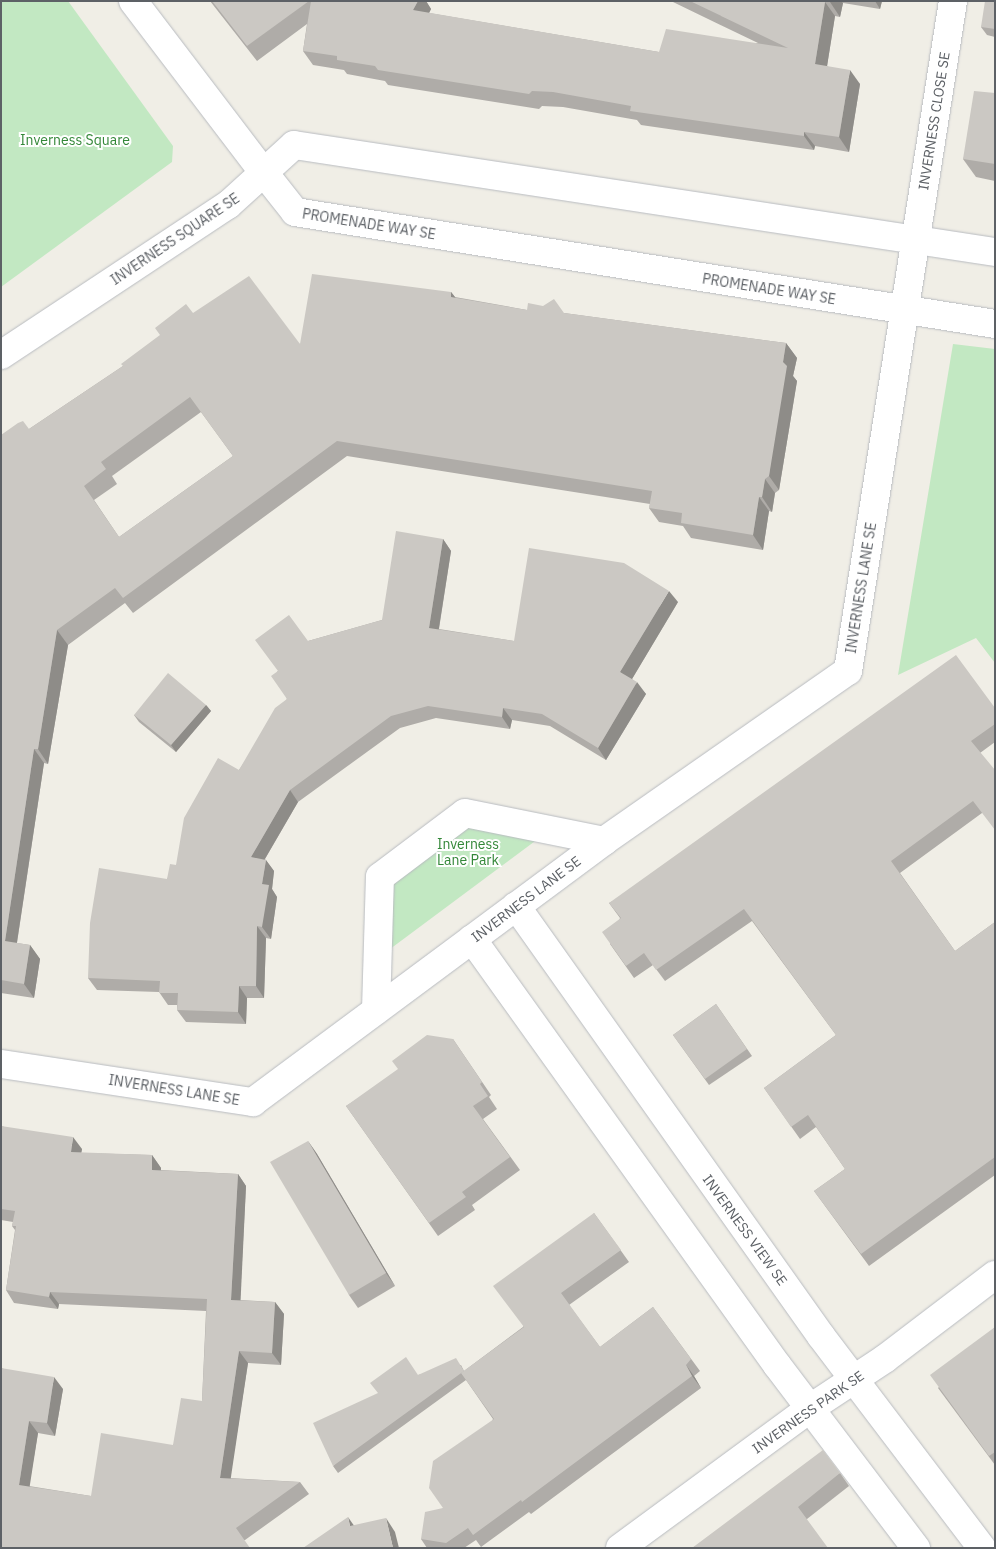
<!DOCTYPE html>
<style>
body{margin:0}
#map{position:relative;width:996px;height:1549px;overflow:hidden;background:#f0eee6;font-family:"IBM Plex Sans",sans-serif}
div>[style]{position:absolute}
[style*='--x']{left:calc(var(--x)*1px);top:calc(var(--y)*1px);width:calc(var(--w)*1px);rotate:calc(var(--a)*1deg)}
.green>*{inset:0;background:#c2e8c2}
.roads{filter:drop-shadow(0 0 1px #b8bbc0) drop-shadow(0 0 1px #b8bbc0)}
.street>*{height:28px;margin:-14px;padding:0 14px;transform-origin:14px;border-radius:14px;background:#fff}
.secondary>*{height:28px;margin:-14px;padding:0 14px;transform-origin:14px;border-radius:14px;background:#fff}
.wall>*{inset:0;background:#afaca8}
.shaded-wall>*{inset:0;background:#8e8c88}
.building>*{inset:0;background:#cbc8c3}
span{translate:-50% -50%;white-space:nowrap;text-align:center;line-height:1.15;-webkit-text-stroke:4px #fff;paint-order:stroke}
.street-label{font-size:14px;color:#5d6166}
.park-label{font-size:14px;color:#338738}
.frame{position:absolute;inset:0;border:2px solid #5d6166;pointer-events:none}
</style>
<div id="map">
<div class="green">
<div style="clip-path:polygon(1px 1px,68px 1px,173px 146px,172px 162px,1px 287px)"></div>
<div style="clip-path:polygon(953px 344px,995px 349px,995px 663px,976px 638px,898px 675px)"></div>
<div style="clip-path:polygon(465px 813px,550px 830px,378px 958px,380px 877px)"></div>
</div>
<div class="roads">
<div class="street">
<div style="--x:133;--y:1;--w:218;--a:52.7"></div>
<div style="--x:516;--y:906;--w:527;--a:54.65"></div>
<div style="--x:821;--y:1336;--w:266;--a:52.8"></div>
<div style="--x:472;--y:939;--w:524;--a:54.4"></div>
<div style="--x:777;--y:1365;--w:230;--a:52.8"></div>
<div style="--x:376;--y:1010;--w:133;--a:-88.3"></div>
<div style="--x:380;--y:877;--w:106;--a:-37"></div>
<div style="--x:465;--y:813;--w:142;--a:11.4"></div>
<div style="--x:1;--y:1064;--w:255;--a:8.6"></div>
<div style="--x:253;--y:1102;--w:437;--a:-36.6"></div>
<div style="--x:604;--y:841;--w:297;--a:-34.9"></div>
<div style="--x:848;--y:671;--w:678;--a:-81.09"></div>
<div style="--x:620;--y:1548;--w:235;--a:-36.3"></div>
<div style="--x:809;--y:1409;--w:92;--a:-33.5"></div>
<div style="--x:886;--y:1358;--w:137;--a:-37.3"></div>
</div>
<div class="secondary">
<div style="--x:265;--y:174;--w:48;--a:51.7"></div>
<div style="--x:295;--y:212;--w:709;--a:9.09"></div>
<div style="--x:1;--y:355;--w:272;--a:-33.5"></div>
<div style="--x:228;--y:205;--w:89;--a:-42.3"></div>
<div style="--x:294;--y:145;--w:709;--a:8.68"></div>
</div>
</div>
<div class="wall">
<div style="clip-path:polygon(210px 1px,426px 1px,431px 9px,429px 13px,659px 52px,758px 43px,673px 2px,672px 1px,882px 1px,880px 9px,843px 3px,840px 17px,835px 16px,827px 66px,860px 84px,849px 152px,815px 146px,814px 150px,641px 125px,637px 120px,563px 107px,542px 106px,539px 109px,388px 85px,385px 81px,347px 74px,344px 70px,313px 65px,303px 51px,307px 24px,257px 61px)"></div>
<div style="clip-path:polygon(995px 1px,995px 37px,987px 35px,981px 27px)"></div>
<div style="clip-path:polygon(995px 93px,995px 181px,976px 177px,963px 159px)"></div>
<div style="clip-path:polygon(evenodd,451px 292px,455px 297px,527px 310px,564px 313px,786px 343px,797px 358px,793px 376px,797px 381px,779px 490px,775px 493px,772px 512px,769px 511px,763px 550px,691px 538px,683px 526px,659px 522px,649px 508px,650px 504px,347px 456px,133px 613px,125px 603px,68px 645px,48px 764px,44px 763px,17px 943px,30px 945px,40px 959px,34px 998px,1px 993px,1px 435px,29px 429px,123px 366px,193px 313px,300px 344px,451px 292px,201px 412px,233px 456px,119px 537px,94px 500px,117px 484px,112px 476px,201px 412px)"></div>
<div style="clip-path:polygon(443px 539px,451px 551px,439px 629px,514px 641px,678px 602px,632px 679px,646px 694px,606px 760px,550px 726px,512px 720px,510px 729px,436px 718px,400px 728px,298px 802px,265px 859px,274px 871px,272px 889px,277px 897px,271px 939px,266px 938px,264px 998px,247px 998px,246px 1024px,186px 1022px,177px 1010px,177px 1005px,168px 1005px,159px 992px,97px 990px,88px 978px,167px 879px,239px 770px,287px 699px,277px 672px,308px 641px,382px 620px)"></div>
<div style="clip-path:polygon(206px 705px,211px 711px,176px 752px,139px 722px,134px 715px)"></div>
<div style="clip-path:polygon(995px 708px,995px 742px,980px 753px,982px 813px,900px 873px,955px 951px,995px 922px,995px 1175px,869px 1266px,814px 1191px,845px 1169px,816px 1127px,800px 1139px,764px 1088px,836px 1035px,752px 921px,665px 981px,653px 965px,634px 978px,610px 944px,620px 918px,609px 903px)"></div>
<div style="clip-path:polygon(716px 1004px,752px 1056px,709px 1085px,673px 1035px)"></div>
<div style="clip-path:polygon(453px 1039px,491px 1095px,489px 1097px,497px 1109px,483px 1119px,520px 1170px,472px 1205px,475px 1210px,438px 1236px,346px 1106px)"></div>
<div style="clip-path:polygon(1px 1126px,82px 1149px,81px 1153px,152px 1155px,161px 1168px,161px 1170px,238px 1174px,246px 1186px,240px 1300px,275px 1302px,284px 1314px,281px 1365px,248px 1363px,230px 1478px,300px 1482px,309px 1494px,245px 1540px,1px 1548px,1px 1368px,63px 1389px,55px 1436px,38px 1433px,29px 1486px,91px 1496px,173px 1445px,202px 1401px,206px 1311px,59px 1304px,58px 1309px,14px 1303px,6px 1290px,15px 1230px,12px 1226px,13px 1222px,1px 1220px)"></div>
<div style="clip-path:polygon(308px 1141px,317px 1154px,395px 1286px,358px 1308px,349px 1295px)"></div>
<div style="clip-path:polygon(594px 1213px,629px 1262px,569px 1305px,600px 1347px,653px 1307px,700px 1371px,694px 1376px,701px 1388px,531px 1514px,529px 1512px,481px 1547px,476px 1540px,464px 1548px,427px 1548px,421px 1539px,443px 1508px,493px 1419px,466px 1380px,338px 1473px,333px 1466px,418px 1375px,461px 1365px,464px 1371px,523px 1327px)"></div>
<div style="clip-path:polygon(995px 1327px,995px 1465px,938px 1388px)"></div>
<div style="clip-path:polygon(840px 1473px,849px 1486px,807px 1519px,692px 1548px)"></div>
</div>
<div class="shaded-wall">
<div style="clip-path:polygon(418px 1px,426px 1px,431px 9px,423px 25px,413px 10px)"></div>
<div style="clip-path:polygon(830px 1px,841px 1px,843px 3px,840px 17px,830px 2px)"></div>
<div style="clip-path:polygon(875px 1px,882px 1px,880px 9px)"></div>
<div style="clip-path:polygon(825px 2px,835px 16px,825px 79px,815px 64px)"></div>
<div style="clip-path:polygon(850px 70px,860px 84px,849px 152px,839px 137px)"></div>
<div style="clip-path:polygon(804px 132px,815px 146px,814px 150px,804px 136px)"></div>
<div style="clip-path:polygon(451px 292px,462px 306px,451px 297px)"></div>
<div style="clip-path:polygon(786px 343px,797px 358px,793px 376px,797px 381px,779px 490px,769px 476px,783px 362px)"></div>
<div style="clip-path:polygon(765px 479px,775px 493px,772px 512px,762px 497px)"></div>
<div style="clip-path:polygon(759px 497px,769px 511px,763px 550px,753px 535px)"></div>
<div style="clip-path:polygon(443px 539px,451px 551px,437px 640px,429px 628px)"></div>
<div style="clip-path:polygon(669px 591px,678px 602px,629px 684px,620px 672px)"></div>
<div style="clip-path:polygon(57px 630px,68px 645px,48px 764px,38px 749px)"></div>
<div style="clip-path:polygon(637px 682px,646px 694px,606px 760px,598px 748px)"></div>
<div style="clip-path:polygon(206px 705px,211px 711px,176px 752px,171px 745px)"></div>
<div style="clip-path:polygon(503px 708px,512px 720px,510px 729px,502px 717px)"></div>
<div style="clip-path:polygon(34px 749px,44px 763px,15px 955px,5px 941px)"></div>
<div style="clip-path:polygon(290px 790px,298px 802px,259px 869px,251px 857px)"></div>
<div style="clip-path:polygon(266px 860px,274px 871px,272px 889px,277px 897px,271px 939px,262px 927px,262px 884px)"></div>
<div style="clip-path:polygon(257px 926px,266px 938px,264px 998px,256px 986px)"></div>
<div style="clip-path:polygon(30px 945px,40px 959px,34px 998px,24px 984px)"></div>
<div style="clip-path:polygon(239px 986px,247px 998px,246px 1024px,238px 1012px)"></div>
<div style="clip-path:polygon(73px 1137px,82px 1149px,79px 1165px,71px 1152px)"></div>
<div style="clip-path:polygon(308px 1141px,317px 1154px,395px 1286px,386px 1273px)"></div>
<div style="clip-path:polygon(152px 1155px,161px 1168px,160px 1182px,152px 1170px)"></div>
<div style="clip-path:polygon(238px 1174px,246px 1186px,240px 1312px,231px 1300px)"></div>
<div style="clip-path:polygon(50px 1292px,59px 1304px,58px 1309px,49px 1297px)"></div>
<div style="clip-path:polygon(275px 1302px,284px 1314px,281px 1365px,272px 1353px)"></div>
<div style="clip-path:polygon(239px 1351px,248px 1363px,229px 1490px,220px 1478px)"></div>
<div style="clip-path:polygon(686px 1365px,694px 1376px,701px 1388px,692px 1376px)"></div>
<div style="clip-path:polygon(54px 1377px,63px 1389px,55px 1436px,47px 1423px)"></div>
<div style="clip-path:polygon(29px 1421px,38px 1433px,28px 1497px,19px 1485px)"></div>
<div style="clip-path:polygon(348px 1517px,357px 1530px,350px 1526px)"></div>
<div style="clip-path:polygon(386px 1518px,395px 1532px,399px 1548px,393px 1548px)"></div>
</div>
<div class="building">
<div style="clip-path:polygon(212px 1px,309px 1px,247px 46px)"></div>
<div style="clip-path:polygon(311px 1px,418px 1px,413px 10px,659px 52px,666px 29px,788px 48px,690px 1px,830px 1px,830px 2px,825px 2px,815px 64px,850px 70px,839px 137px,804px 132px,804px 136px,630px 111px,631px 106px,553px 92px,532px 91px,529px 94px,378px 70px,375px 66px,337px 60px,337px 56px,303px 51px)"></div>
<div style="clip-path:polygon(985px 1px,995px 1px,995px 29px,981px 27px)"></div>
<div style="clip-path:polygon(974px 91px,995px 93px,995px 164px,963px 159px)"></div>
<div style="clip-path:polygon(evenodd,312px 274px,451px 292px,451px 297px,527px 310px,528px 303px,543px 306px,554px 299px,564px 313px,786px 343px,783px 362px,787px 366px,769px 476px,765px 479px,762px 497px,759px 497px,753px 535px,681px 523px,682px 513px,649px 508px,652px 491px,337px 441px,123px 598px,115px 588px,57px 630px,38px 749px,34px 749px,5px 941px,30px 945px,24px 984px,1px 980px,1px 435px,18px 423px,23px 421px,29px 429px,123px 366px,121px 364px,160px 335px,155px 328px,186px 304px,193px 313px,249px 276px,300px 344px,312px 274px,190px 397px,233px 456px,119px 537px,84px 486px,106px 469px,101px 462px,190px 397px)"></div>
<div style="clip-path:polygon(396px 531px,443px 539px,429px 628px,514px 641px,529px 548px,624px 563px,669px 591px,620px 672px,637px 682px,598px 748px,542px 714px,503px 708px,502px 717px,428px 706px,391px 716px,290px 790px,251px 857px,266px 860px,262px 884px,269px 885px,262px 927px,257px 926px,256px 986px,239px 986px,238px 1012px,177px 1010px,178px 993px,159px 993px,160px 981px,88px 978px,90px 923px,99px 868px,167px 879px,170px 864px,176px 865px,184px 818px,218px 758px,239px 770px,275px 708px,287px 699px,271px 676px,278px 671px,255px 640px,289px 615px,308px 641px,382px 620px)"></div>
<div style="clip-path:polygon(956px 655px,995px 708px,995px 724px,971px 741px,995px 770px,995px 830px,973px 801px,891px 861px,955px 951px,995px 922px,995px 1157px,861px 1254px,814px 1191px,845px 1169px,808px 1115px,791px 1127px,764px 1088px,836px 1035px,744px 909px,656px 970px,644px 953px,626px 966px,602px 932px,621px 918px,609px 903px)"></div>
<div style="clip-path:polygon(168px 673px,206px 705px,171px 745px,134px 715px)"></div>
<div style="clip-path:polygon(716px 1004px,747px 1049px,705px 1079px,673px 1035px)"></div>
<div style="clip-path:polygon(427px 1035px,453px 1039px,482px 1082px,480px 1084px,488px 1096px,473px 1106px,510px 1157px,462px 1192px,466px 1197px,429px 1223px,346px 1106px,398px 1069px,392px 1061px)"></div>
<div style="clip-path:polygon(1px 1126px,73px 1137px,71px 1152px,152px 1155px,152px 1170px,238px 1174px,231px 1300px,275px 1302px,272px 1353px,239px 1351px,220px 1478px,300px 1482px,236px 1528px,250px 1548px,1px 1548px,1px 1368px,54px 1377px,47px 1423px,29px 1421px,19px 1485px,91px 1496px,101px 1433px,173px 1445px,181px 1398px,202px 1401px,207px 1299px,50px 1292px,49px 1297px,6px 1290px,16px 1226px,12px 1226px,15px 1211px,1px 1209px)"></div>
<div style="clip-path:polygon(308px 1141px,386px 1273px,349px 1295px,270px 1162px)"></div>
<div style="clip-path:polygon(594px 1213px,621px 1250px,561px 1293px,600px 1347px,653px 1307px,691px 1359px,686px 1365px,692px 1376px,522px 1502px,521px 1500px,473px 1535px,468px 1528px,446px 1543px,421px 1539px,425px 1512px,443px 1508px,429px 1488px,433px 1461px,494px 1419px,461px 1373px,524px 1327px,493px 1286px)"></div>
<div style="clip-path:polygon(995px 1327px,995px 1452px,989px 1456px,930px 1375px)"></div>
<div style="clip-path:polygon(406px 1357px,418px 1375px,456px 1358px,464px 1371px,333px 1466px,313px 1423px,378px 1393px,370px 1383px)"></div>
<div style="clip-path:polygon(823px 1450px,840px 1473px,798px 1507px,828px 1548px,692px 1548px)"></div>
<div style="clip-path:polygon(348px 1517px,350px 1526px,386px 1518px,393px 1548px,303px 1548px)"></div>
</div>
<div class="street-label">
<span style="left:934px;top:121px;rotate:-81deg">INVERNESS CLOSE SE</span>
<span style="left:369px;top:224px;rotate:9deg">PROMENADE WAY SE</span>
<span style="left:175px;top:239px;rotate:-34deg">INVERNESS SQUARE SE</span>
<span style="left:769px;top:289px;rotate:9deg">PROMENADE WAY SE</span>
<span style="left:861px;top:588px;rotate:-81deg">INVERNESS LANE SE</span>
<span style="left:526px;top:899px;rotate:-37deg">INVERNESS LANE SE</span>
<span style="left:174px;top:1090px;rotate:9deg">INVERNESS LANE SE</span>
<span style="left:745px;top:1230px;rotate:54deg">INVERNESS VIEW SE</span>
<span style="left:808px;top:1412px;rotate:-35deg">INVERNESS PARK SE</span>
</div>
<div class="park-label">
<span style="left:75px;top:140px">Inverness Square</span>
<span style="left:468px;top:852px">Inverness<br>Lane Park</span>
</div>
<div class="frame"></div>
</div>
